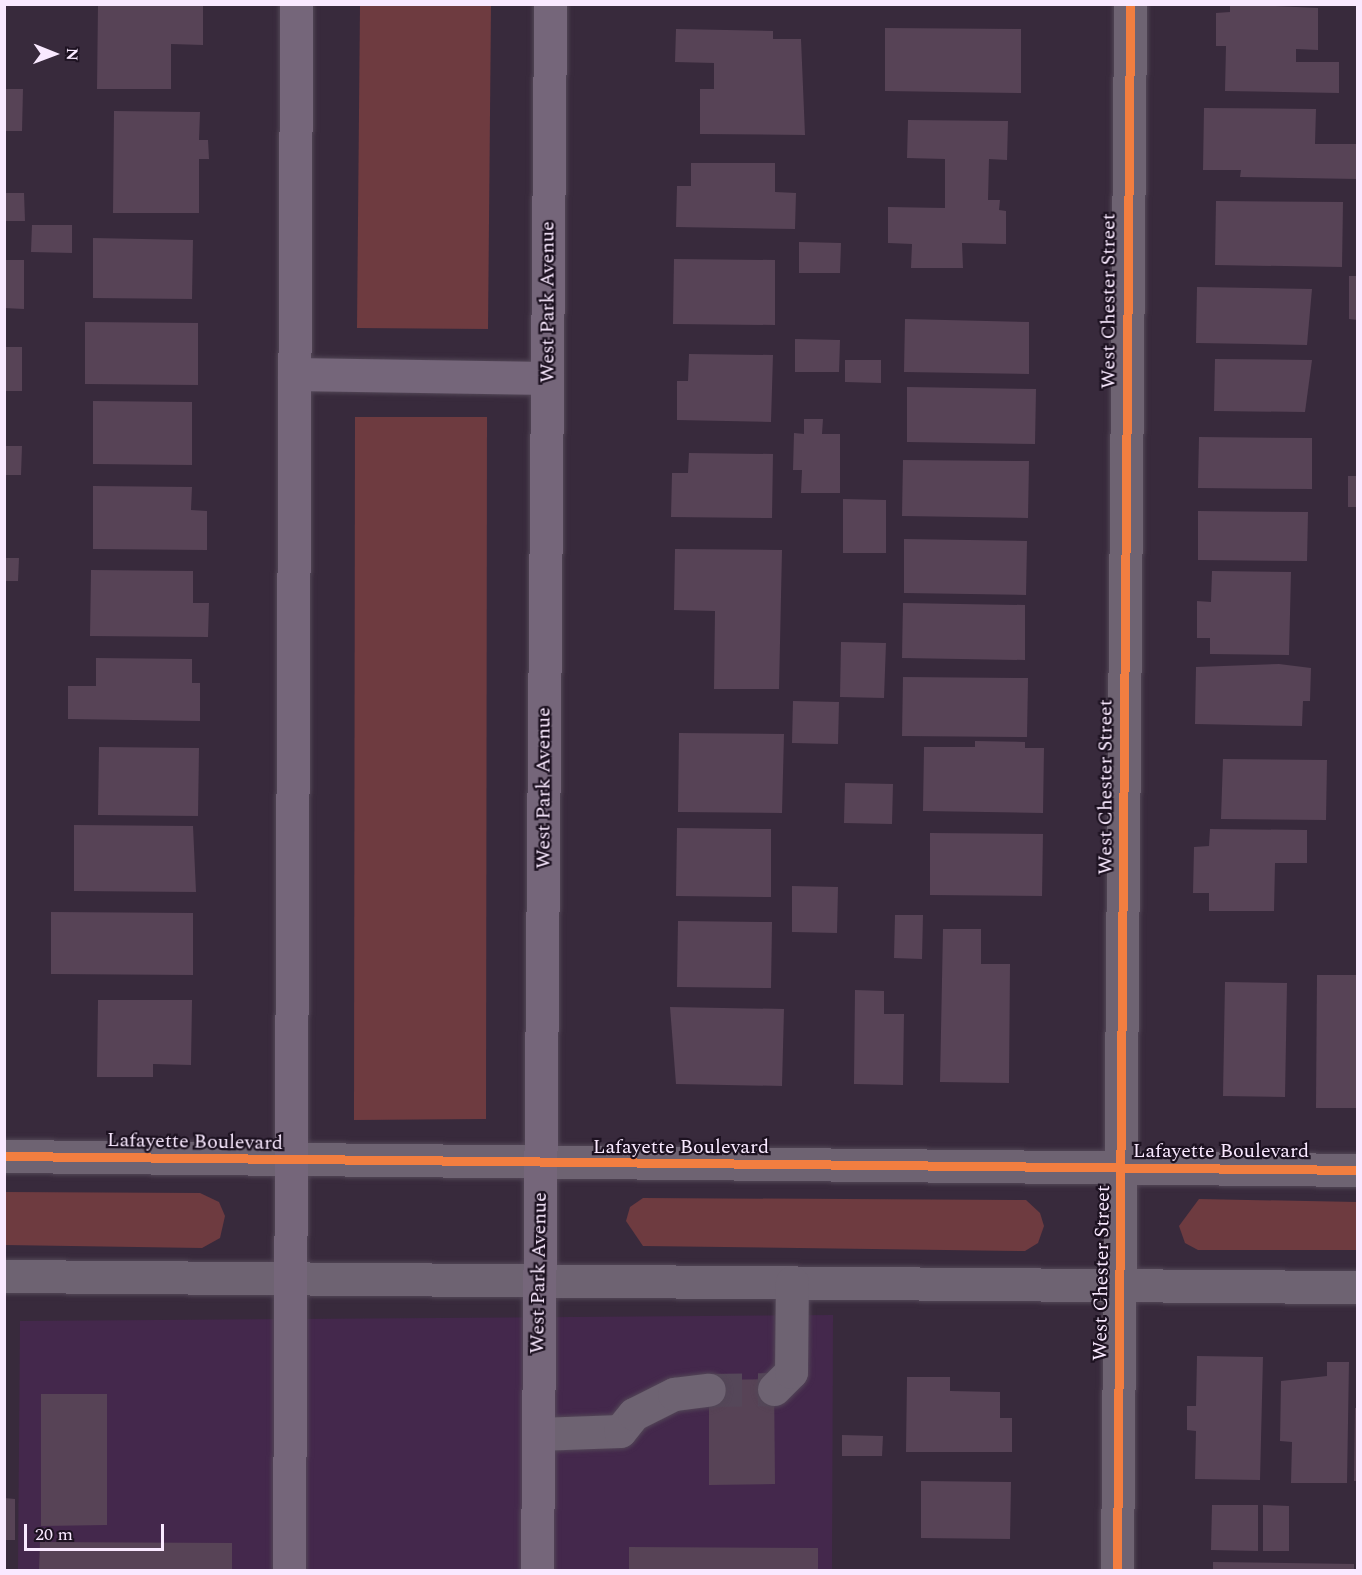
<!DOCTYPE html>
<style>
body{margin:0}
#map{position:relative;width:1362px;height:1575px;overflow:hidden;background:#382a3c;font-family:Spectral,serif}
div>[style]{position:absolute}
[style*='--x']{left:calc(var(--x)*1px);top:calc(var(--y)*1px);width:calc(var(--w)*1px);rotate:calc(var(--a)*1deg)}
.built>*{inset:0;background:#44284c}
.green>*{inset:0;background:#6e3b40}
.building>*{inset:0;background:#574356}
.minor-tunnel>*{height:33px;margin-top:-16.5px;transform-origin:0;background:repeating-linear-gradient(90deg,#554759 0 33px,transparent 0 49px)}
.roads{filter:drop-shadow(0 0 2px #534757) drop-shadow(0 0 2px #534757)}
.minor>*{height:33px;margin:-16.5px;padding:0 16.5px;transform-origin:16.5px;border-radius:16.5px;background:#6e6372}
.highway>*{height:33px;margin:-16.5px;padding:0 16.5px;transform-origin:16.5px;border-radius:16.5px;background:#75667a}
.cycleway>*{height:9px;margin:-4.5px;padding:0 4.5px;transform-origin:4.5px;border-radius:4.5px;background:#f27e40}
span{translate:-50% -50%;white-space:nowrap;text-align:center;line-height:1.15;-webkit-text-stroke:4.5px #1d1221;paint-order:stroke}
.street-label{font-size:20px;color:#f9e9ff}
.frame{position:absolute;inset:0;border:6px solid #f9e9ff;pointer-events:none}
.north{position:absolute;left:24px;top:24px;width:60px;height:60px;-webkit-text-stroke:4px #1d1221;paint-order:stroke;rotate:91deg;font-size:16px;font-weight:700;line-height:24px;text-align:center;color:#f9e9ff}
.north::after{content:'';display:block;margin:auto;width:21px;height:27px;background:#f9e9ff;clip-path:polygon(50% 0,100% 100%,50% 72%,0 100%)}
.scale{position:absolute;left:24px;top:1524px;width:140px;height:27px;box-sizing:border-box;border:3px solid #f9e9ff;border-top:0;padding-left:8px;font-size:18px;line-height:21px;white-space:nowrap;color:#f9e9ff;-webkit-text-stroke:4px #1d1221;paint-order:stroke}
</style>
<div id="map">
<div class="built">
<div style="clip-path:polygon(833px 1315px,832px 1570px,18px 1570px,20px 1321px)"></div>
</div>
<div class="green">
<div style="clip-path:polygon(360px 5px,491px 5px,488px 329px,357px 328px)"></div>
<div style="clip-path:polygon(355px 417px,487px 417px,486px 1119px,354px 1120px)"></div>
<div style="clip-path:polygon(5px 1192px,200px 1193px,219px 1202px,225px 1216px,220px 1238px,202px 1248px,5px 1245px)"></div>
<div style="clip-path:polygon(643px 1198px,1026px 1200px,1040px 1213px,1044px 1226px,1038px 1243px,1025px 1251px,643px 1246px,626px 1221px,630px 1207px)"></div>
<div style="clip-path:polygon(1199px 1199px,1357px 1202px,1357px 1250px,1198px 1250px,1185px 1243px,1179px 1226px)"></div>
</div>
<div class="building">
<div style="clip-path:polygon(98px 4px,203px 4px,203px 45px,171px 44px,171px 89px,97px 89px)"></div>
<div style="clip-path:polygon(1230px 4px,1318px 8px,1318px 50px,1296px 49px,1296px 62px,1339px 62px,1339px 93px,1225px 91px,1226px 46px,1216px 46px,1216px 13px,1230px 12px)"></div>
<div style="clip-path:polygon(885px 28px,1021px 29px,1021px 93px,885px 91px)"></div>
<div style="clip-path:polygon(676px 29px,773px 31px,773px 39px,801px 39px,805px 135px,700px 134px,700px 89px,714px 89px,714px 63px,675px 62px)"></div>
<div style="clip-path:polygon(4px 89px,23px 89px,22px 131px,4px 131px)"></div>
<div style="clip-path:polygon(1204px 108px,1316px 109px,1315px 144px,1358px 144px,1358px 179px,1240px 177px,1241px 170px,1203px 170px)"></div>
<div style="clip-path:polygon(114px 111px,200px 112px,199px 140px,208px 140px,209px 159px,199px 159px,199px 213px,113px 213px)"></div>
<div style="clip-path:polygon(908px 120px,1008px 121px,1007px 160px,989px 159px,988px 200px,1000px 200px,999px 210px,1006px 211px,1006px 244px,962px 243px,963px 268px,911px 268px,912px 244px,888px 243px,888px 207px,945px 208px,945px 159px,907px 158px)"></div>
<div style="clip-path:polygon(691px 163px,775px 163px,775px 192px,796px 193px,795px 229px,676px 227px,677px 186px,691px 186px)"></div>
<div style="clip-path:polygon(4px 193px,24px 193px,25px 221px,4px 221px)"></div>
<div style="clip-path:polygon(1216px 201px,1343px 202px,1342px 267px,1215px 265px)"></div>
<div style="clip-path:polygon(32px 225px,72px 225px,72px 253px,31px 252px)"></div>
<div style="clip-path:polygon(93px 238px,193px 240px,192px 299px,93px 298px)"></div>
<div style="clip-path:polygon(799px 242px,841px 243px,840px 273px,799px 273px)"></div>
<div style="clip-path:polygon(674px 259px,775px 260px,775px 325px,673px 324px)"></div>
<div style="clip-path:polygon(4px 260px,24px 260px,24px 309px,4px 308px)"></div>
<div style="clip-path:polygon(1349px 276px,1358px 276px,1358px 320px,1349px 319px)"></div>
<div style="clip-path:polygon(1197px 287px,1312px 289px,1307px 345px,1196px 343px)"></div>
<div style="clip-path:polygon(905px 319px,1029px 322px,1029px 374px,904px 372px)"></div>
<div style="clip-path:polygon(85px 322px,198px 323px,198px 385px,85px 384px)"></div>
<div style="clip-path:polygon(795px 339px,840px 340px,839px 372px,795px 372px)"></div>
<div style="clip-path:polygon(4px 347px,22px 347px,22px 391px,4px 391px)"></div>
<div style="clip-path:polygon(689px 354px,773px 355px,771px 422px,677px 420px,677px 381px,688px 381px)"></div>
<div style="clip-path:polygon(1215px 359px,1312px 360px,1305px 412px,1214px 411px)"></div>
<div style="clip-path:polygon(845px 360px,881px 360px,881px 383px,845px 382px)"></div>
<div style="clip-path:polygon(907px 387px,1036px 389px,1035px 444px,907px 442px)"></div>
<div style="clip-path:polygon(93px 401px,192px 402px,192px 465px,93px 464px)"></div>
<div style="clip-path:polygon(804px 419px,823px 419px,822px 434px,840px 434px,840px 493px,801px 493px,802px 470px,793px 470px,794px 433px,804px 434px)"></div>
<div style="clip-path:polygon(1199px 437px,1312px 438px,1312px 489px,1198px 488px)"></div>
<div style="clip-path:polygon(4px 446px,22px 446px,21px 475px,4px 475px)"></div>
<div style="clip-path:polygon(689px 453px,773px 454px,772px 518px,671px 517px,672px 473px,688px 473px)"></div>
<div style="clip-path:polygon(903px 460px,1029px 461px,1028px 518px,902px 516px)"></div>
<div style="clip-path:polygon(1348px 476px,1358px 476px,1358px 507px,1348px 507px)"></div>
<div style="clip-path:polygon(93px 486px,192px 487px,191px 510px,207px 511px,207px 550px,93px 549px)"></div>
<div style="clip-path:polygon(843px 499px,886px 500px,886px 553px,843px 553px)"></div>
<div style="clip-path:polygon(1198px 511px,1308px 512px,1307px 561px,1198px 560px)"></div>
<div style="clip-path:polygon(904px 539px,1027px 541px,1026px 595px,904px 593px)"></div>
<div style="clip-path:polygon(675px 549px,782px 550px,779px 689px,714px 689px,715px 611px,674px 610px)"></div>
<div style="clip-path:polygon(5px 558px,19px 558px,18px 581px,5px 581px)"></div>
<div style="clip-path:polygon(91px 570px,193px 571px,193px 603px,209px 603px,208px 637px,90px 636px)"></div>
<div style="clip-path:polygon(1212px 571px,1291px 572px,1289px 655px,1210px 654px,1210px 638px,1197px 638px,1197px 601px,1211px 602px)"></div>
<div style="clip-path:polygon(903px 603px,1025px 605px,1025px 660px,902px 658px)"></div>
<div style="clip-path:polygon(841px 642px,886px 643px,884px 698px,840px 697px)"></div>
<div style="clip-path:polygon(96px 658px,192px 659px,192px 683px,200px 683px,200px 721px,68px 719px,68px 686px,96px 686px)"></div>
<div style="clip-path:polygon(1279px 664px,1311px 668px,1310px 701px,1303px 701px,1302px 726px,1195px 724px,1196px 667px)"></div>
<div style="clip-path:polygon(903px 677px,1028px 678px,1027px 737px,902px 736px)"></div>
<div style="clip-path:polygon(793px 701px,839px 702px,838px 744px,792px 743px)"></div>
<div style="clip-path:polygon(679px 733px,784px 734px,782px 813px,678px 812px)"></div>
<div style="clip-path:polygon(975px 741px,1025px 742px,1025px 748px,1044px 748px,1043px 813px,923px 811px,924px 747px,975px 747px)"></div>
<div style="clip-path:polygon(99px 747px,199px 748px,198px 816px,98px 815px)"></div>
<div style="clip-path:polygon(1223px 759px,1327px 760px,1326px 820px,1221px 819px)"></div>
<div style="clip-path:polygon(845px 783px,893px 784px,892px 824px,844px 823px)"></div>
<div style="clip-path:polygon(74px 825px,193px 826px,196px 892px,74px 891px)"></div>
<div style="clip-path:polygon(677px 828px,771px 829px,771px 897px,676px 896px)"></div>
<div style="clip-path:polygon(1210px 829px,1307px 830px,1307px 863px,1275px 863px,1274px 911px,1209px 911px,1209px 893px,1193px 893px,1194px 847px,1209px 846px)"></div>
<div style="clip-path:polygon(930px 833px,1043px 834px,1042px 896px,930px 895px)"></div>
<div style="clip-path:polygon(792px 886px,838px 887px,837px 933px,792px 932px)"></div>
<div style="clip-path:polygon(51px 912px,193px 913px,193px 975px,51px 974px)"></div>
<div style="clip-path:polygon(895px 915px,923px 915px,922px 959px,894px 958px)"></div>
<div style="clip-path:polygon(678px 921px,772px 922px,771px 988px,677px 987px)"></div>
<div style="clip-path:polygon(943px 929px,981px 929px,981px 964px,1010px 964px,1009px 1083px,940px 1082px)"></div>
<div style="clip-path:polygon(1317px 975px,1358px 975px,1358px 1108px,1316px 1108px)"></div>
<div style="clip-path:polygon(1225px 982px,1287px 983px,1285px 1097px,1223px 1096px)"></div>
<div style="clip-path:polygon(855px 990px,884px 991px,884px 1014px,904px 1014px,903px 1085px,854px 1084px)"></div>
<div style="clip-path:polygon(98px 1000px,192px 1000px,191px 1065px,153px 1064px,153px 1077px,97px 1077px)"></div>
<div style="clip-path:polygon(670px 1007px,784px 1009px,782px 1086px,676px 1084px)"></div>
<div style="clip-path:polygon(1197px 1356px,1263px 1357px,1260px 1480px,1195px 1479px,1196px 1431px,1187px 1430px,1187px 1406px,1196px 1406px)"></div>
<div style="clip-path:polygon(1327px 1362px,1349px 1362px,1347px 1483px,1291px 1483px,1292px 1442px,1280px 1441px,1281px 1381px,1327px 1376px)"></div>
<div style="clip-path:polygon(907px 1377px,950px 1377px,950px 1391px,1000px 1392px,1000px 1418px,1012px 1418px,1012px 1452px,906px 1452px)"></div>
<div style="clip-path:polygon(774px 1379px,775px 1484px,709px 1485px,709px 1380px)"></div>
<div style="clip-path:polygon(41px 1394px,107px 1394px,107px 1525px,41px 1526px)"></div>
<div style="clip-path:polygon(1355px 1408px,1358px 1408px,1358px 1481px,1354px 1481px)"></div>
<div style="clip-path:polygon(842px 1435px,883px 1436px,882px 1456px,842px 1456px)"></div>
<div style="clip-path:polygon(921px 1481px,1011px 1482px,1010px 1539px,921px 1538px)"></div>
<div style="clip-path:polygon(4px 1498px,15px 1499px,15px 1540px,4px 1540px)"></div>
<div style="clip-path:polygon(1212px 1505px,1258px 1505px,1258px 1551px,1211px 1550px)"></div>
<div style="clip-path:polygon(1263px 1505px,1289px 1506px,1289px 1551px,1263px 1551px)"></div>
<div style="clip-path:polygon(40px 1542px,232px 1543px,232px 1570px,39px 1570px)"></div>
<div style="clip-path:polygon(629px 1547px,818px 1548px,818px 1570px,629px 1570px)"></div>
<div style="clip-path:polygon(1213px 1562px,1354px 1564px,1354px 1570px,1213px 1570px)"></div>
</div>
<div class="minor-tunnel">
<div style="--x:709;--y:1390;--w:65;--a:-0.9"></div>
</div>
<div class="roads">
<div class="minor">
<div style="--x:4;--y:1156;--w:1354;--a:0.59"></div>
<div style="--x:4;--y:1276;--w:1354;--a:0.47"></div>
<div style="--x:774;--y:1389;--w:24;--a:-45"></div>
<div style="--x:791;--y:1372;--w:90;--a:-89.4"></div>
<div style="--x:538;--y:1434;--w:82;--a:-2.1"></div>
<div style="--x:620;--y:1431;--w:22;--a:-51"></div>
<div style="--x:634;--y:1414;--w:45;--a:-26.6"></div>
<div style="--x:674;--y:1394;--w:35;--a:-7"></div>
<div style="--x:1117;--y:1570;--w:1566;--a:-89.52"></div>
</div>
<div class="highway">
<div style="--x:294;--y:374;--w:253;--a:0.9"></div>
<div style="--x:289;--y:1570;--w:1566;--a:-89.74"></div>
<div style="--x:537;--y:1570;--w:1566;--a:-89.52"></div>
</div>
</div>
<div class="cycleway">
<div style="--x:4;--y:1156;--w:1354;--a:0.59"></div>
<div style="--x:1117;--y:1570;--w:1566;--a:-89.52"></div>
</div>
<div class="street-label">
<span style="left:1109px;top:301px;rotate:-90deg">West Chester Street</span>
<span style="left:548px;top:302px;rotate:-90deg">West Park Avenue</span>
<span style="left:1106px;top:787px;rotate:-90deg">West Chester Street</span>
<span style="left:544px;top:788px;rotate:-90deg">West Park Avenue</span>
<span style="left:195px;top:1142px;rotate:1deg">Lafayette Boulevard</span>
<span style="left:681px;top:1147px">Lafayette Boulevard</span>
<span style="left:1221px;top:1151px">Lafayette Boulevard</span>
<span style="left:539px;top:1273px;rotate:-89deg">West Park Avenue</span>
<span style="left:1102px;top:1273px;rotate:-89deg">West Chester Street</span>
</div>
<div class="frame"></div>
<div class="north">N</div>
<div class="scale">20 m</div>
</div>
